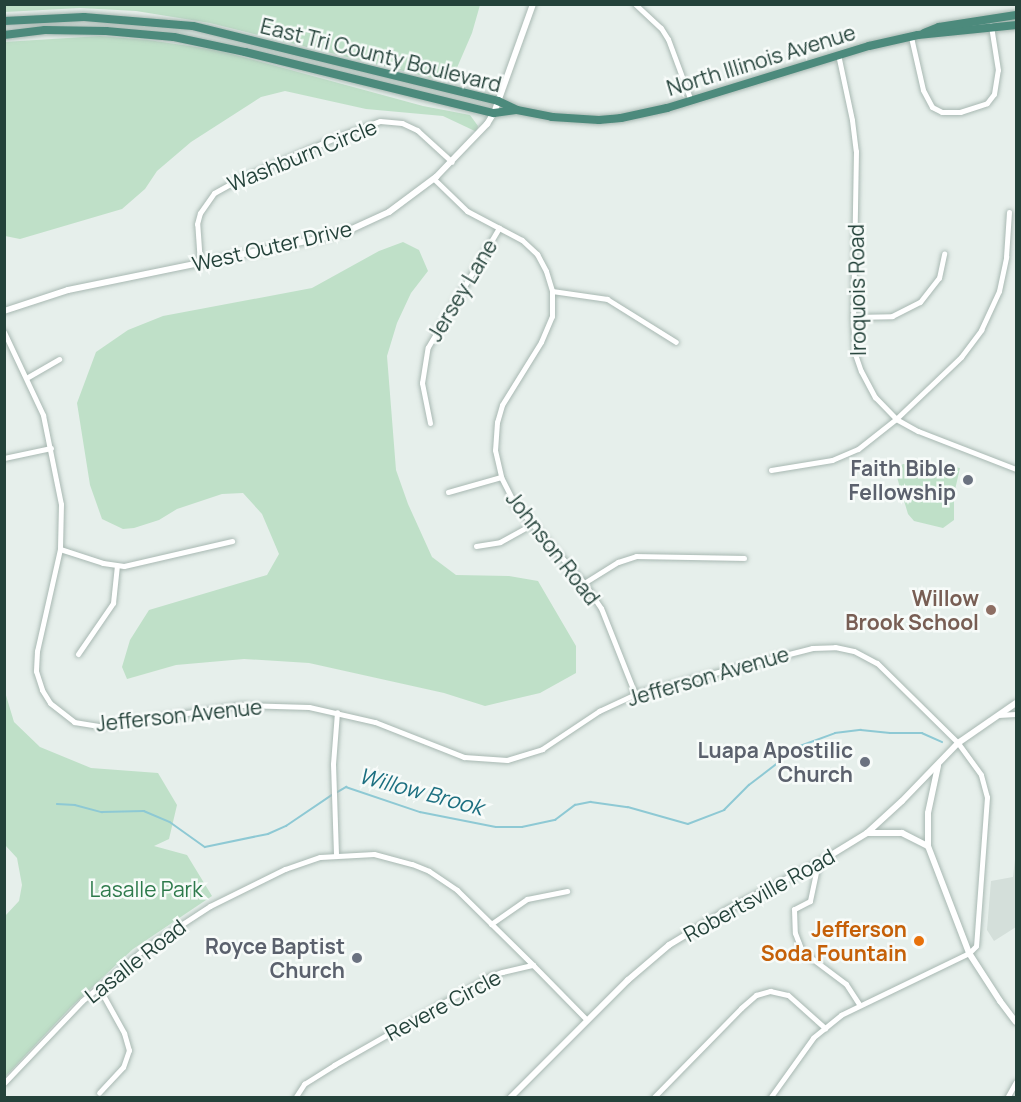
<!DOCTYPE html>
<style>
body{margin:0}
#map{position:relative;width:1021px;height:1102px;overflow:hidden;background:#e6efeb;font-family:Manrope,sans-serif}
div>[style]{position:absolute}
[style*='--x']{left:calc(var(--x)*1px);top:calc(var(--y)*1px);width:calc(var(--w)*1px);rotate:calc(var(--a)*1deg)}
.built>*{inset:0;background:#d4dfda}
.green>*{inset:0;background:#bfe0c8}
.stream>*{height:1.5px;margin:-0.75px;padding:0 0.75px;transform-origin:0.75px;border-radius:0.75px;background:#8ec9d4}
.roads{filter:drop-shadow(0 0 2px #a8b8b2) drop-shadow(0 0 2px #a8b8b2)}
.minor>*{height:5px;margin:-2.5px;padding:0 2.5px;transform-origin:2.5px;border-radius:2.5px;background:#fff}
.tertiary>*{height:6px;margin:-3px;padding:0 3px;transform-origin:3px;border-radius:3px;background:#fff}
.trunk>*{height:8px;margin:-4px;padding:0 4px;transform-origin:4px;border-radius:4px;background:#4c8a7c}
.dots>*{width:16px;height:16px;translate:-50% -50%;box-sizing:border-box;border:3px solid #f7fbf9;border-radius:50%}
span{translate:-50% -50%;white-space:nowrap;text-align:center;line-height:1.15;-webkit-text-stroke:5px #f7fbf9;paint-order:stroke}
.street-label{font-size:21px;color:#24423a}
.worship-label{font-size:21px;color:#5b616d;font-weight:700}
.right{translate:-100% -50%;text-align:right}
.education-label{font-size:21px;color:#785e54;font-weight:700}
.park-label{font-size:21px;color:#2d7a4b}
.food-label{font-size:21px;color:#c56008;font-weight:700}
.water-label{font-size:22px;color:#1c6f80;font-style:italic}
.frame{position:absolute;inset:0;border:6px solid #24423a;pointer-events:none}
</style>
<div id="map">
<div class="built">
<div style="clip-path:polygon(1016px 850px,1016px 927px,994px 941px,987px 930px,991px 881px,1013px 877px)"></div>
</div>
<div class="green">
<div style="clip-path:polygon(4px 5px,5px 4px,480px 5px,472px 33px,456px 70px,451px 78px,444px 81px,210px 23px,136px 11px,80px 8px,5px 12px)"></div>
<div style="clip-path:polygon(100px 36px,148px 40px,217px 50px,423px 106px,470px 115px,478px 126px,477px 132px,443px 116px,366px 109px,285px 91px,261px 97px,191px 142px,157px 171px,145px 189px,122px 209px,20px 239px,5px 236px,4px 42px)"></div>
<div style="clip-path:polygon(403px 242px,419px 250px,428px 271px,411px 293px,397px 323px,387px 356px,396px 470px,408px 504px,432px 557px,456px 575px,509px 576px,538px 581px,576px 646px,576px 673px,540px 693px,485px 706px,444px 693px,309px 663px,244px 659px,176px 665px,127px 679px,122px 667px,130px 640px,149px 610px,267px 575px,279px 554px,262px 514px,243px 493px,222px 494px,177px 509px,159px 520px,134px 528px,123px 529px,102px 519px,90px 485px,77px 403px,96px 352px,128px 330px,163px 316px,312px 288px,379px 251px)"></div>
<div style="clip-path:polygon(903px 464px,936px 464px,960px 468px,954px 494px,954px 520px,943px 528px,914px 521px,908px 514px,896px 474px,897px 468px)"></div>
<div style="clip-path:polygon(5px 692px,14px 722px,40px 747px,91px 768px,158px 773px,177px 805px,169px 839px,154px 846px,187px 855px,212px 896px,133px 949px,71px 1007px,5px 1077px,5px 916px,19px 901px,22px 885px,17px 858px,5px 845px)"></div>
</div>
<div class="stream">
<div style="--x:336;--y:793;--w:12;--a:-31"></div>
<div style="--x:346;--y:787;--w:78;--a:18.7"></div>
<div style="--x:420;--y:812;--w:77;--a:11.2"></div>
<div style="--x:496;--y:827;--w:26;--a:0"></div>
<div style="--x:522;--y:827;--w:34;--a:-12"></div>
<div style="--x:555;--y:820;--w:25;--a:-37"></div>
<div style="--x:575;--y:805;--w:16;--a:-11"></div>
<div style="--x:591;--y:802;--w:37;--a:8"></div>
<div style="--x:628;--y:807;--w:62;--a:15.8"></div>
<div style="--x:688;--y:824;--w:39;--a:-21"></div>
<div style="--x:724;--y:810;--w:35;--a:-45"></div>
<div style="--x:749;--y:785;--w:64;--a:-37.4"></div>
<div style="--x:800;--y:746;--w:37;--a:-20"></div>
<div style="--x:835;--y:733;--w:26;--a:-7"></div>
<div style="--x:861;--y:730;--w:29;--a:6"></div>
<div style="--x:890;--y:733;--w:32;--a:0"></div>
<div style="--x:922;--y:733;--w:22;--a:24"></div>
<div style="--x:57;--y:804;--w:18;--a:3"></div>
<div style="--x:75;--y:805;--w:28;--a:15"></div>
<div style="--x:102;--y:812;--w:42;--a:-1.4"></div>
<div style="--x:144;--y:811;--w:28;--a:23"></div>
<div style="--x:170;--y:822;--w:43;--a:35.5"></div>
<div style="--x:205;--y:847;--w:64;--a:-11.7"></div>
<div style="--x:268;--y:834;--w:20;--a:-24"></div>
<div style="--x:286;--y:826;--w:55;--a:-34"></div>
</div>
<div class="roads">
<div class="minor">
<div style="--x:635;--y:4;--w:35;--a:43"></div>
<div style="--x:661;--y:28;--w:13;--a:58"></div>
<div style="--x:668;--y:39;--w:66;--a:69.6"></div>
<div style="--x:911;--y:37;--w:54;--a:77.2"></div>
<div style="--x:923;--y:90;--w:19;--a:62"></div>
<div style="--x:932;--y:107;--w:11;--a:27"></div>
<div style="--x:942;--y:112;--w:18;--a:0"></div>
<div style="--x:960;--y:112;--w:28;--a:-18"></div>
<div style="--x:987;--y:103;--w:11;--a:-52"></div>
<div style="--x:994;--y:94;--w:24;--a:-81"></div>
<div style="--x:998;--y:70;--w:45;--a:-99"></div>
<div style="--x:838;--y:54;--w:67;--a:78"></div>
<div style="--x:852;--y:120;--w:31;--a:83"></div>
<div style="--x:856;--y:151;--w:166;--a:91"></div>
<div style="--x:853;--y:317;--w:37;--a:87"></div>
<div style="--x:855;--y:354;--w:18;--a:71"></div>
<div style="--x:861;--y:371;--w:30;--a:62"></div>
<div style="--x:875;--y:397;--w:30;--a:46"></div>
<div style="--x:896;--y:419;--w:25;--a:29"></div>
<div style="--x:918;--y:431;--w:105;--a:21.2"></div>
<div style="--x:434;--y:179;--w:46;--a:44.1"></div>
<div style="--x:467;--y:211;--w:62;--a:27.8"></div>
<div style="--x:522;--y:240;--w:21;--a:43"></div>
<div style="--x:537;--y:254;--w:19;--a:62"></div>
<div style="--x:546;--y:271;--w:21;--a:73"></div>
<div style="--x:552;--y:291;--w:25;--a:90"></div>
<div style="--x:552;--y:316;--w:28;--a:113"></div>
<div style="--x:541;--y:342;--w:74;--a:121.8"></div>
<div style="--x:502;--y:405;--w:18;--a:106"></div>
<div style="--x:497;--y:422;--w:28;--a:94"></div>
<div style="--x:495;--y:450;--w:28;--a:77"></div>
<div style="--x:501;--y:477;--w:29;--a:63"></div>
<div style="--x:514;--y:503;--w:106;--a:48.8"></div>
<div style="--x:584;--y:583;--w:30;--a:56"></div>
<div style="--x:601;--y:608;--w:92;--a:68.4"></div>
<div style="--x:200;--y:263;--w:39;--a:-94"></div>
<div style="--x:197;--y:224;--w:11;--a:-75"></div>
<div style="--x:200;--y:213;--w:24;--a:-55"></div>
<div style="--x:214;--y:193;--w:31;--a:-29"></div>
<div style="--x:241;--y:178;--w:110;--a:-23.1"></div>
<div style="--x:342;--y:135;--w:40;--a:-20.2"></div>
<div style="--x:380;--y:121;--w:22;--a:5"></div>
<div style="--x:402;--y:123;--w:17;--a:25"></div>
<div style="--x:417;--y:130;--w:47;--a:42.4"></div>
<div style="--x:552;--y:291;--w:56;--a:8.3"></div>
<div style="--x:607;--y:299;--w:81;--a:31.9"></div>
<div style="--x:853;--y:317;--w:39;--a:-1"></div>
<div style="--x:892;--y:316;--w:31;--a:-27"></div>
<div style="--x:920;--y:302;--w:31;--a:-52"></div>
<div style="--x:939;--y:278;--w:25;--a:-78"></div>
<div style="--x:4;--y:332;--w:92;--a:64.8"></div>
<div style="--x:43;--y:415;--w:91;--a:78.6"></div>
<div style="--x:61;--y:504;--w:45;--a:91.3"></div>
<div style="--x:60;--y:549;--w:105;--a:102.7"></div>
<div style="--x:37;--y:651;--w:20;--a:93"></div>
<div style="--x:36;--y:671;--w:20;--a:72"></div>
<div style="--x:42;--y:690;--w:15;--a:58"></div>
<div style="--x:50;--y:703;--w:31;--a:38"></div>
<div style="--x:74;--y:722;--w:25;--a:9"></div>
<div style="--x:99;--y:726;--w:145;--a:-8.4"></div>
<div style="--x:242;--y:705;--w:67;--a:1.7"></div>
<div style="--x:309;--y:707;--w:68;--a:12.8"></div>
<div style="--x:375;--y:722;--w:96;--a:21.5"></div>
<div style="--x:464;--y:757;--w:43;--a:4"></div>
<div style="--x:507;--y:760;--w:37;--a:-17"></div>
<div style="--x:542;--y:749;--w:69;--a:-33.7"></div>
<div style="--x:599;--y:711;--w:45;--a:-24.9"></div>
<div style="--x:640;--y:692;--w:178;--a:-14.3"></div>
<div style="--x:812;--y:648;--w:23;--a:-2"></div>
<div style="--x:835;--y:647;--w:19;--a:12"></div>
<div style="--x:854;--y:651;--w:26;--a:28"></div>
<div style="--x:877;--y:663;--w:114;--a:44.6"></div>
<div style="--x:958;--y:743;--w:39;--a:54"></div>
<div style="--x:981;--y:775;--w:23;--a:75"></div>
<div style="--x:987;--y:797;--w:149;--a:94.2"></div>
<div style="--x:976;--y:946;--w:10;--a:135"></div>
<div style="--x:969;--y:953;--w:142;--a:154.2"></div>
<div style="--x:841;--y:1015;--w:36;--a:141"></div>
<div style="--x:813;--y:1038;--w:74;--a:125.6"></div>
<div style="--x:28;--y:377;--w:36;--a:-30"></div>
<div style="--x:430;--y:423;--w:41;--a:-101.3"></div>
<div style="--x:422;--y:383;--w:36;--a:-81"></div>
<div style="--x:428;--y:347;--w:139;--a:-59.2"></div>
<div style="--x:4;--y:458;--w:48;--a:-12"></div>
<div style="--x:771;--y:470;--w:62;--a:-9.3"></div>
<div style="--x:832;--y:460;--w:28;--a:-23"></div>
<div style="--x:858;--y:449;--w:48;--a:-38.3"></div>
<div style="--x:896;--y:419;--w:90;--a:-43.6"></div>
<div style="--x:961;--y:357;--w:34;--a:-53"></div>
<div style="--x:981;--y:330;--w:43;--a:-65.2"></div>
<div style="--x:999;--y:291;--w:35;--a:-78"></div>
<div style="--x:1006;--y:257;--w:45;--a:-86.2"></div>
<div style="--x:448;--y:492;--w:55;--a:-15.8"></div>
<div style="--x:476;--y:546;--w:24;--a:-9"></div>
<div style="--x:500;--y:542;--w:37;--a:-29"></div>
<div style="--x:60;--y:549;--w:45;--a:18"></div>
<div style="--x:103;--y:563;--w:21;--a:8"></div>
<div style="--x:124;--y:566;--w:111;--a:-13"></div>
<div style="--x:584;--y:583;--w:40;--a:-32"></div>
<div style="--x:618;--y:562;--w:19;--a:-18"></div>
<div style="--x:636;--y:556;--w:108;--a:1.1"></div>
<div style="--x:78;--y:654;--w:62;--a:-55.5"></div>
<div style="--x:113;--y:603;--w:37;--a:-84"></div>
<div style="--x:998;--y:715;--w:18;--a:-3"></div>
<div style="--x:336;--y:854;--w:90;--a:-91.9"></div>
<div style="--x:333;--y:764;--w:52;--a:-85.6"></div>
<div style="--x:818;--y:863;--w:39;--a:102"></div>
<div style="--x:810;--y:901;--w:18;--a:153"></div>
<div style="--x:794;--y:909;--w:24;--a:88"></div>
<div style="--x:795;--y:933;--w:19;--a:69"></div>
<div style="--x:802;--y:951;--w:55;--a:36.9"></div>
<div style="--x:846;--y:984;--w:24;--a:57"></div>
<div style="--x:491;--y:924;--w:44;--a:-34.8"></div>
<div style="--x:527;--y:899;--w:41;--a:-11.3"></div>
<div style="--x:98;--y:986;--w:54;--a:61"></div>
<div style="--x:124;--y:1033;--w:18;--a:74"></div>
<div style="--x:129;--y:1050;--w:18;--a:109"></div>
<div style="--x:123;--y:1067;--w:35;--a:133"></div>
<div style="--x:4;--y:1083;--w:113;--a:-46.4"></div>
<div style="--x:82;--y:1001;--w:81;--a:-40"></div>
<div style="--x:144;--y:949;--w:79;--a:-33.1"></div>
<div style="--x:210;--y:906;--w:84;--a:-26.3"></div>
<div style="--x:285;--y:869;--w:37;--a:-19"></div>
<div style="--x:320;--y:857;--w:54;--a:-3.2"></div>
<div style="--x:374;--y:854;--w:39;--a:15"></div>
<div style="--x:412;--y:864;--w:18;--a:22"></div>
<div style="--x:429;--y:871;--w:34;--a:34"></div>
<div style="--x:457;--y:890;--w:107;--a:44.6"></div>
<div style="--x:295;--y:1098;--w:17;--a:-57"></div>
<div style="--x:304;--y:1084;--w:36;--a:-32"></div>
<div style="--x:334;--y:1065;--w:180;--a:-29.7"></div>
<div style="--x:490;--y:976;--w:13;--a:-18"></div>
<div style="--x:502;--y:972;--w:32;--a:-13"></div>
<div style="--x:533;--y:965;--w:77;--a:45.5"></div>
<div style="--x:653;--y:1098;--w:126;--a:-45.6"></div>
<div style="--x:741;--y:1008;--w:20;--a:-41"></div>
<div style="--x:756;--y:995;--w:15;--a:-16"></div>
<div style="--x:770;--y:991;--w:18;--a:13"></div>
<div style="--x:788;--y:995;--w:50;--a:41.7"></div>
<div style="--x:1007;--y:1098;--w:18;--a:-61"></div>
</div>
<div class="tertiary">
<div style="--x:4;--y:311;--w:67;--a:-18.2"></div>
<div style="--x:68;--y:290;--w:263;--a:-11.6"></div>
<div style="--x:326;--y:237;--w:27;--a:-17"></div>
<div style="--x:352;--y:229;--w:41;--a:-24.7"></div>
<div style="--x:389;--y:212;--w:59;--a:-36.7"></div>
<div style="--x:436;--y:177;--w:74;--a:-46.1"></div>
<div style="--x:487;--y:124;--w:13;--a:-58"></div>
<div style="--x:494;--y:113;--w:116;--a:-70.3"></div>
<div style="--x:938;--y:766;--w:48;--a:102"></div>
<div style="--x:928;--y:813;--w:33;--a:90"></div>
<div style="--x:928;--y:846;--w:115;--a:69"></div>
<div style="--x:969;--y:953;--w:57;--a:57.1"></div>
<div style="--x:1000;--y:1001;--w:26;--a:53"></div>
<div style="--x:867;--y:833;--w:35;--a:0"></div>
<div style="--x:902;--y:833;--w:29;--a:27"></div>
<div style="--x:510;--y:1098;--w:167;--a:-45"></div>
<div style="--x:628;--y:980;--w:54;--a:-40.5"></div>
<div style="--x:669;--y:945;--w:68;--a:-31.1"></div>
<div style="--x:727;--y:910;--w:102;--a:-27.3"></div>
<div style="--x:818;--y:863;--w:57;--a:-31.5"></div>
<div style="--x:867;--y:833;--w:47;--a:-42.4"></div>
<div style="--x:902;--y:801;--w:81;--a:-46"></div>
<div style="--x:958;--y:743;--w:70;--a:-34.6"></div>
</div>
<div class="trunk">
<div style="--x:4;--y:21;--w:80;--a:-2.9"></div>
<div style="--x:84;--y:17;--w:109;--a:4.7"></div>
<div style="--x:193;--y:26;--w:314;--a:13.8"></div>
<div style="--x:498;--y:101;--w:21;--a:25"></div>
<div style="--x:517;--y:110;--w:36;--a:11"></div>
<div style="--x:552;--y:117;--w:47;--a:3.7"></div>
<div style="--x:599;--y:120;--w:22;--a:-5"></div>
<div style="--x:621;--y:118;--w:47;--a:-12.3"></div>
<div style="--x:667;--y:108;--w:211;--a:-17.1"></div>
<div style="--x:869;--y:46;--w:50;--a:-12.7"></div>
<div style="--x:918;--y:35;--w:99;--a:-5.8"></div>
<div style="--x:924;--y:33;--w:16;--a:-22"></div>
<div style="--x:939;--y:27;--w:78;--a:-8.9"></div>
<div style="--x:4;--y:35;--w:41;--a:-7"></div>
<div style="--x:45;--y:30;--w:61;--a:0.9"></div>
<div style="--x:106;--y:31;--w:68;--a:5"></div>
<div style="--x:174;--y:37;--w:73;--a:11.9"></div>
<div style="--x:245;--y:52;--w:256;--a:13.8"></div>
<div style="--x:494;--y:113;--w:22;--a:-8"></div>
</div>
</div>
<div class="dots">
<div style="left:968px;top:480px;background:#6b7280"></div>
<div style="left:991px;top:610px;background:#8d6e63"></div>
<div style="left:865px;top:762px;background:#6b7280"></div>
<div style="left:919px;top:941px;background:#e8710a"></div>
<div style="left:357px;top:958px;background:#6b7280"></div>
</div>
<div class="street-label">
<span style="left:381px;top:55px;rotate:14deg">East Tri County Boulevard</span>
<span style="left:761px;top:60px;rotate:-17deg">North Illinois Avenue</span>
<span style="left:302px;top:155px;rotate:-22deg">Washburn Circle</span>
<span style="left:272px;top:246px;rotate:-13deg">West Outer Drive</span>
<span style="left:462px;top:290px;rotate:-59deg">Jersey Lane</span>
<span style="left:857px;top:290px;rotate:-91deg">Iroquois Road</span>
<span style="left:553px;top:548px;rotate:52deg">Johnson Road</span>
<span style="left:708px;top:676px;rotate:-16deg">Jefferson Avenue</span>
<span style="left:179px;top:715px;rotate:-6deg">Jefferson Avenue</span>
<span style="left:759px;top:895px;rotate:-29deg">Robertsville Road</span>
<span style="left:135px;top:961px;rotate:-38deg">Lasalle Road</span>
<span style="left:443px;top:1005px;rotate:-28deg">Revere Circle</span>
</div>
<div class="worship-label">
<span class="right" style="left:956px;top:480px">Faith Bible<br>Fellowship</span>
<span class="right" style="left:853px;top:762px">Luapa Apostilic<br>Church</span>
<span class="right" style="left:345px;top:958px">Royce Baptist<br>Church</span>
</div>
<div class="education-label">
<span class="right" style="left:979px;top:610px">Willow<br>Brook School</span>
</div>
<div class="park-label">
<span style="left:146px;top:889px">Lasalle Park</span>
</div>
<div class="food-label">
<span class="right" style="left:907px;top:941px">Jefferson<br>Soda Fountain</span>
</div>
<div class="water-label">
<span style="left:421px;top:792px;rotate:15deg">Willow Brook</span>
</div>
<div class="frame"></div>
</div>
